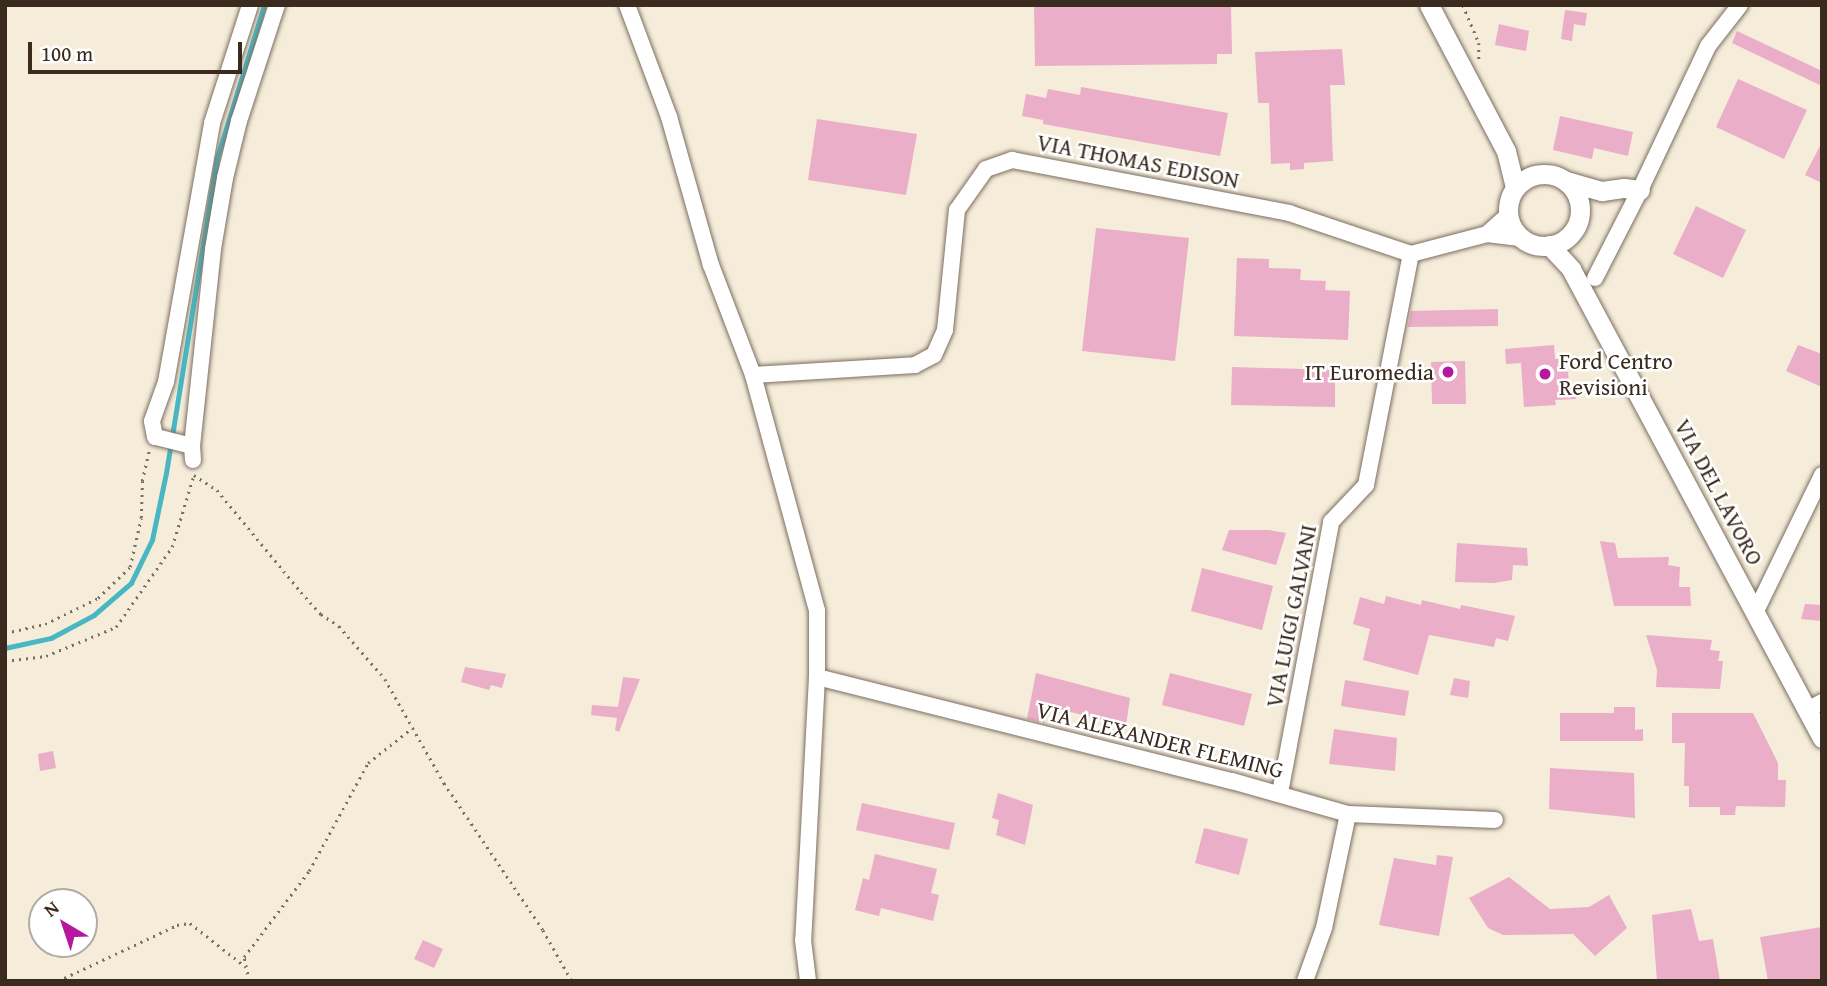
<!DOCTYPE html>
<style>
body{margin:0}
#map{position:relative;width:1827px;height:986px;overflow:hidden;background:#f5ecda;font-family:"Gentium Book Plus",serif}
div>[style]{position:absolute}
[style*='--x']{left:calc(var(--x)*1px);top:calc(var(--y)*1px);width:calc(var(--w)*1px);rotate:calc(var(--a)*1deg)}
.stream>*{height:4.5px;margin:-2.25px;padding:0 2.25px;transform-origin:2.25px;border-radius:2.25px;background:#49b7c2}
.building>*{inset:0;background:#eaaec8}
.path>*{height:2.5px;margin-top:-1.25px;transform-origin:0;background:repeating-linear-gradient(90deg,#7c6e60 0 2px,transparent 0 7px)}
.roads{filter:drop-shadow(0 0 2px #7c6e60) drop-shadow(0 0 2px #7c6e60)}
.minor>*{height:16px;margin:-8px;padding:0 8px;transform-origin:8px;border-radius:8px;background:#fff}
.major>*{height:19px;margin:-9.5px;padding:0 9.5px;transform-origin:9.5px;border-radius:9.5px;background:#fff}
.major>.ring{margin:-9.5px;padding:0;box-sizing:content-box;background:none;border:19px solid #fff;border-radius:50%}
.dots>*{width:19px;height:19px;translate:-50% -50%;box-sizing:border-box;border:4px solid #fff;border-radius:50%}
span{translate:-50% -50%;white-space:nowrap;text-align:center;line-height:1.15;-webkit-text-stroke:5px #fff;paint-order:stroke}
.street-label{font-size:23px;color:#3b2a1e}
.poi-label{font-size:23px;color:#3b2a1e}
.left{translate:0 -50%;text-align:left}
.right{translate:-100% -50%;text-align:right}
.frame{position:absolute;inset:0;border:7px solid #3b2a1e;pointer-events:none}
.north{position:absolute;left:28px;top:888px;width:70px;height:70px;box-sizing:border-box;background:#fff;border:2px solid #b1aaa5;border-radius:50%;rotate:321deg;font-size:19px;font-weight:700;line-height:28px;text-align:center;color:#3b2a1e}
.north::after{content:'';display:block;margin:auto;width:24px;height:32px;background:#b5179e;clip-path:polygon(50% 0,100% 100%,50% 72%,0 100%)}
.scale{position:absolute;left:28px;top:42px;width:214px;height:32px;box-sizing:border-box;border:4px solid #3b2a1e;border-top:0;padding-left:9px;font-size:21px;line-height:24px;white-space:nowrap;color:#3b2a1e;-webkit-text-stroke:5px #fff;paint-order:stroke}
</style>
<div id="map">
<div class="stream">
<div style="--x:5;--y:648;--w:47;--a:-12.3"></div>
<div style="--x:51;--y:638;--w:49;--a:-28.1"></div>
<div style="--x:94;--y:615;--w:49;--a:-40.9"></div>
<div style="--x:131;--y:583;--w:48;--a:-64"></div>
<div style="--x:152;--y:540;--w:68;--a:-78.2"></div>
<div style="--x:166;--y:473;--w:319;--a:-80.8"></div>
<div style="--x:217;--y:158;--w:160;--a:-72.9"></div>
</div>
<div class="building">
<div style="clip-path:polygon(1034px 5px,1231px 5px,1232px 54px,1217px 54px,1217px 64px,1035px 66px)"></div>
<div style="clip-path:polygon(1565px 10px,1587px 13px,1585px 26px,1574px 24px,1572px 41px,1561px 39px)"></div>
<div style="clip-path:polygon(1499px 24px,1529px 31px,1526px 51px,1495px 45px)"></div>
<div style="clip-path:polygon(1737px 31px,1822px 71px,1822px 86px,1732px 43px)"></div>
<div style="clip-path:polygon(1342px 49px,1345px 85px,1330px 85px,1333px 161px,1304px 163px,1304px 169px,1290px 170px,1290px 163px,1271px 164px,1269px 103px,1258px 103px,1255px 52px)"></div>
<div style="clip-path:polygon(1738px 79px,1807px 110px,1784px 159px,1716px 127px)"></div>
<div style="clip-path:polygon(1081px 87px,1228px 113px,1220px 156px,1043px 124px,1043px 120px,1022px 116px,1026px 94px,1046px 98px,1048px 89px,1080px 95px)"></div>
<div style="clip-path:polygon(1560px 116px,1633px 132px,1628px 156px,1594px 148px,1592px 159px,1553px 150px)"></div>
<div style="clip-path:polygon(817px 119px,917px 134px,906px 195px,808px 180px)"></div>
<div style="clip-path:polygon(1822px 142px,1822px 183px,1805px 175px)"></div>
<div style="clip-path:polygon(1696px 206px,1746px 230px,1723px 278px,1673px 254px)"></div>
<div style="clip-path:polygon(1096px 228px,1189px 238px,1175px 361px,1082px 351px)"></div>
<div style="clip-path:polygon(1237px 258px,1269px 259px,1269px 268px,1301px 269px,1300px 280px,1326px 281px,1325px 290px,1350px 291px,1348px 340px,1234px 336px)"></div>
<div style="clip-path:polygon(1498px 309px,1498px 326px,1408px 327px,1411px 311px)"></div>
<div style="clip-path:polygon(1554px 345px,1555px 359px,1567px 358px,1569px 385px,1575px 385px,1576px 399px,1555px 400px,1556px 405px,1524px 407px,1521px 363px,1506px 364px,1505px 349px)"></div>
<div style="clip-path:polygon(1798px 345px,1822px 354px,1822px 387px,1786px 371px)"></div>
<div style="clip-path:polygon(1465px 361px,1466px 404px,1432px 404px,1431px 362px)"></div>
<div style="clip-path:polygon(1232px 367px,1335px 370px,1335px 407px,1231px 405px)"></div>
<div style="clip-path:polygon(1229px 530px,1269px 530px,1286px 533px,1276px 565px,1222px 550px)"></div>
<div style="clip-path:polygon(1600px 541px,1615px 543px,1618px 558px,1669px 557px,1668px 565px,1680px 567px,1679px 587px,1690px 587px,1691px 606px,1614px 606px)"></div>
<div style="clip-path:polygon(1457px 543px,1527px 548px,1528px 566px,1513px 565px,1512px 580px,1494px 583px,1455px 582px)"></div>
<div style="clip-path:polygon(1202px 568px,1273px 586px,1262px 630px,1191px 611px)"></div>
<div style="clip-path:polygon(1386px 596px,1421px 605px,1422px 600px,1460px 609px,1461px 605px,1515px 616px,1508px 641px,1496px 638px,1494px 647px,1429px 635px,1418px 675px,1363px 660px,1370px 629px,1353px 624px,1360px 597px,1384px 604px)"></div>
<div style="clip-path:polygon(1805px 604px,1822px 605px,1822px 621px,1801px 619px)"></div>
<div style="clip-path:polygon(1646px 635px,1712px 640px,1710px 650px,1720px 651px,1718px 661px,1723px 661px,1720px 689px,1656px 687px,1657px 670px)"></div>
<div style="clip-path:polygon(465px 667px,506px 674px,502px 688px,491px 685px,489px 690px,461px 682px)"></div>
<div style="clip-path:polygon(1036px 673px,1130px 698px,1126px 726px,1047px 706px,1044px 723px,1027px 719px)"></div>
<div style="clip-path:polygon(1170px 673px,1252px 694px,1244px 726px,1162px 705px)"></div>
<div style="clip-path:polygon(623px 677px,640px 679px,619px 732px,615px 730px,617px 718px,591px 715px,592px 705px,618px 707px)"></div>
<div style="clip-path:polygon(1454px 678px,1470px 681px,1468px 698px,1450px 695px)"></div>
<div style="clip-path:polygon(1345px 680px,1409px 691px,1405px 716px,1341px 706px)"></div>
<div style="clip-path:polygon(1614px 707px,1635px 707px,1635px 730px,1643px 729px,1643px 741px,1560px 741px,1560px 713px,1614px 713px)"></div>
<div style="clip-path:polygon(1672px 713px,1753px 713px,1778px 763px,1778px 780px,1786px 780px,1785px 807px,1736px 806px,1735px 815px,1720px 815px,1720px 807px,1689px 807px,1689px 786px,1684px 786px,1685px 743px,1672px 743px)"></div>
<div style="clip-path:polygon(1334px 729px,1397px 738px,1395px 771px,1329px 764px)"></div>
<div style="clip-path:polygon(53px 751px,56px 768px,40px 771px,38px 754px)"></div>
<div style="clip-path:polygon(1550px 768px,1634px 773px,1635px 818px,1549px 809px)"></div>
<div style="clip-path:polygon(998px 793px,1033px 805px,1025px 845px,996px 835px,999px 820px,992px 818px)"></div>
<div style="clip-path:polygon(862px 803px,955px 823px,949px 850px,856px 830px)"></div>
<div style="clip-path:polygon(1204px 828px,1248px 839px,1239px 875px,1195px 863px)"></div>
<div style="clip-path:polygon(875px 854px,937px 869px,931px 893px,939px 895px,933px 921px,881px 908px,879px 916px,855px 910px,863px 878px,869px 880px)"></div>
<div style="clip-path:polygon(1437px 855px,1453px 857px,1439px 936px,1379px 925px,1394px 858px,1436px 865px)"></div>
<div style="clip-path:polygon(1509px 877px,1550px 909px,1589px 907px,1609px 895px,1627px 928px,1595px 956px,1573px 934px,1503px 935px,1488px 928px,1469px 898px)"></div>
<div style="clip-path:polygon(1691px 909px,1699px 941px,1713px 939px,1720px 981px,1657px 981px,1652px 915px)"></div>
<div style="clip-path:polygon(1822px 927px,1822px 981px,1768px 981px,1760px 937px)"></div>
<div style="clip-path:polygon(423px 940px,443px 949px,434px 968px,414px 959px)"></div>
</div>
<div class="path">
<div style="--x:1463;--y:5;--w:41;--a:67.2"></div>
<div style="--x:1479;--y:43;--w:20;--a:90"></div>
<div style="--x:194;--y:475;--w:27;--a:33"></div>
<div style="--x:217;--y:490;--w:132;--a:50.5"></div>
<div style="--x:301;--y:592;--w:30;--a:48"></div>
<div style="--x:321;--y:614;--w:22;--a:34"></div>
<div style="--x:339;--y:626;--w:70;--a:49"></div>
<div style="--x:385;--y:679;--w:120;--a:60.4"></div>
<div style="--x:444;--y:783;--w:177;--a:56"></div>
<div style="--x:543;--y:930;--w:59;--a:60.4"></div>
<div style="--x:5;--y:633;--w:41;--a:-12.7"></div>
<div style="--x:45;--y:624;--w:59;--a:-26.1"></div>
<div style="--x:98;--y:598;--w:45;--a:-44.1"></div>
<div style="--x:130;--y:567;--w:50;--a:-77.3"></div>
<div style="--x:141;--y:518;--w:37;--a:-88"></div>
<div style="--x:142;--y:481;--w:32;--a:-77"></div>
<div style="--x:5;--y:661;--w:41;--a:-7"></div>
<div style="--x:46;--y:656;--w:76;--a:-22.5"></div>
<div style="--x:116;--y:627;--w:98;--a:-55"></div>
<div style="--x:172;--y:547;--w:76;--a:-73.2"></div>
<div style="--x:58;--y:981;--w:132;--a:-25.2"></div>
<div style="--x:177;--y:925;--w:13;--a:-9"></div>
<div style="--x:190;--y:923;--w:71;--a:38.2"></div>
<div style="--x:249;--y:981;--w:25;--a:-102"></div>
<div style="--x:244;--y:957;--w:108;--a:-52.9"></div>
<div style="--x:309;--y:871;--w:123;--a:-61.4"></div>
<div style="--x:368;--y:763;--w:56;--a:-38.5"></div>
</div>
<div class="roads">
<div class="minor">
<div style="--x:627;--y:5;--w:120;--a:69.4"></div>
<div style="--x:669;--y:117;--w:154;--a:74.2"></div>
<div style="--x:711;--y:265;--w:118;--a:69.1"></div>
<div style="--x:753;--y:375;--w:245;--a:74.8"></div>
<div style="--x:817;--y:611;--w:66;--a:90"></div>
<div style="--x:817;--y:677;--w:263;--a:93"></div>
<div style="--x:803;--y:940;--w:41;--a:83"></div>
<div style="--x:1487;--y:234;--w:28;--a:-42"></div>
<div style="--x:1595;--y:278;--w:99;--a:-62.9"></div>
<div style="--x:1640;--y:190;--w:159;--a:-64.7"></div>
<div style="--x:1708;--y:46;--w:52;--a:-52"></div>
<div style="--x:753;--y:375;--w:162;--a:-3.5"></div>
<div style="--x:915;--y:365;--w:21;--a:-28"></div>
<div style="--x:934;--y:355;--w:27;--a:-66"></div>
<div style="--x:945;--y:330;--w:121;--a:-84.3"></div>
<div style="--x:957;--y:210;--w:50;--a:-54.7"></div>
<div style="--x:986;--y:169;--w:28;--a:-19"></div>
<div style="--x:1012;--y:160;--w:282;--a:10.8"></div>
<div style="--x:1289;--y:213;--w:129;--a:18.6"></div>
<div style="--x:1411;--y:254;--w:79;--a:-14.7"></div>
<div style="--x:1487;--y:234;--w:35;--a:7"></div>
<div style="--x:192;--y:446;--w:38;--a:-166"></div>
<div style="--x:155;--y:437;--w:16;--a:-101"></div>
<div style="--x:152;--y:421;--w:41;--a:-70.3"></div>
<div style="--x:166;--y:382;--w:263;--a:-79.9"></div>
<div style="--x:212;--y:123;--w:124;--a:-72.1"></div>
<div style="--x:193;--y:460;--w:14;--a:-94"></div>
<div style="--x:192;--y:446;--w:198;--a:-83.9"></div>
<div style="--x:213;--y:249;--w:72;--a:-80.4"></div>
<div style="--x:225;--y:178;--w:59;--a:-76.2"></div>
<div style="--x:239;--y:121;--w:122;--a:-71.9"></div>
<div style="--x:1756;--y:611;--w:151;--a:-64.1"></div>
<div style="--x:817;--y:677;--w:428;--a:14.1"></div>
<div style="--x:1232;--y:781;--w:121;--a:15.9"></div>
<div style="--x:1348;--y:814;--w:147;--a:2.3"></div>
<div style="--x:1807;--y:710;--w:17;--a:-28"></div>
<div style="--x:1280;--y:793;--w:276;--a:-79.3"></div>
<div style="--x:1331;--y:522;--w:51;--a:-46.6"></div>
<div style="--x:1366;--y:485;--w:235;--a:-79"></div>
<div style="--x:1305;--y:981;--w:56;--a:-70.3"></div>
<div style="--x:1324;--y:928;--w:116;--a:-78.1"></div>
</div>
<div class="major">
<div style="--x:1429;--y:5;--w:165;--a:62.2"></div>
<div style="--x:1506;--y:151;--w:38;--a:76"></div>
<div class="ring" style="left:1508px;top:174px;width:53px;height:53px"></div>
<div style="--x:1566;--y:181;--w:37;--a:16"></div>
<div style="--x:1602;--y:191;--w:22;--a:-8"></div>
<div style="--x:1624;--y:188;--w:16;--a:7"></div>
<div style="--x:1549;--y:245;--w:33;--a:47"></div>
<div style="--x:1571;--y:269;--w:532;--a:61.85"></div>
</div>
</div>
<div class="dots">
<div style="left:1448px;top:372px;background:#b5179e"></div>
<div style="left:1545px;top:374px;background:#b5179e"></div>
</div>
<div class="street-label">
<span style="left:1138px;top:161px;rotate:11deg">VIA THOMAS EDISON</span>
<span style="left:1719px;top:492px;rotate:62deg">VIA DEL LAVORO</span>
<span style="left:1291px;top:616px;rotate:-79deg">VIA LUIGI GALVANI</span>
<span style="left:1160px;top:740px;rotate:14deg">VIA ALEXANDER FLEMING</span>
</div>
<div class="poi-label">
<span class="left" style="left:1559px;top:374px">Ford Centro<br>Revisioni</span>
<span class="right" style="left:1434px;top:372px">IT Euromedia</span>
</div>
<div class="frame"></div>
<div class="north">N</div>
<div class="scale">100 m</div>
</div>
